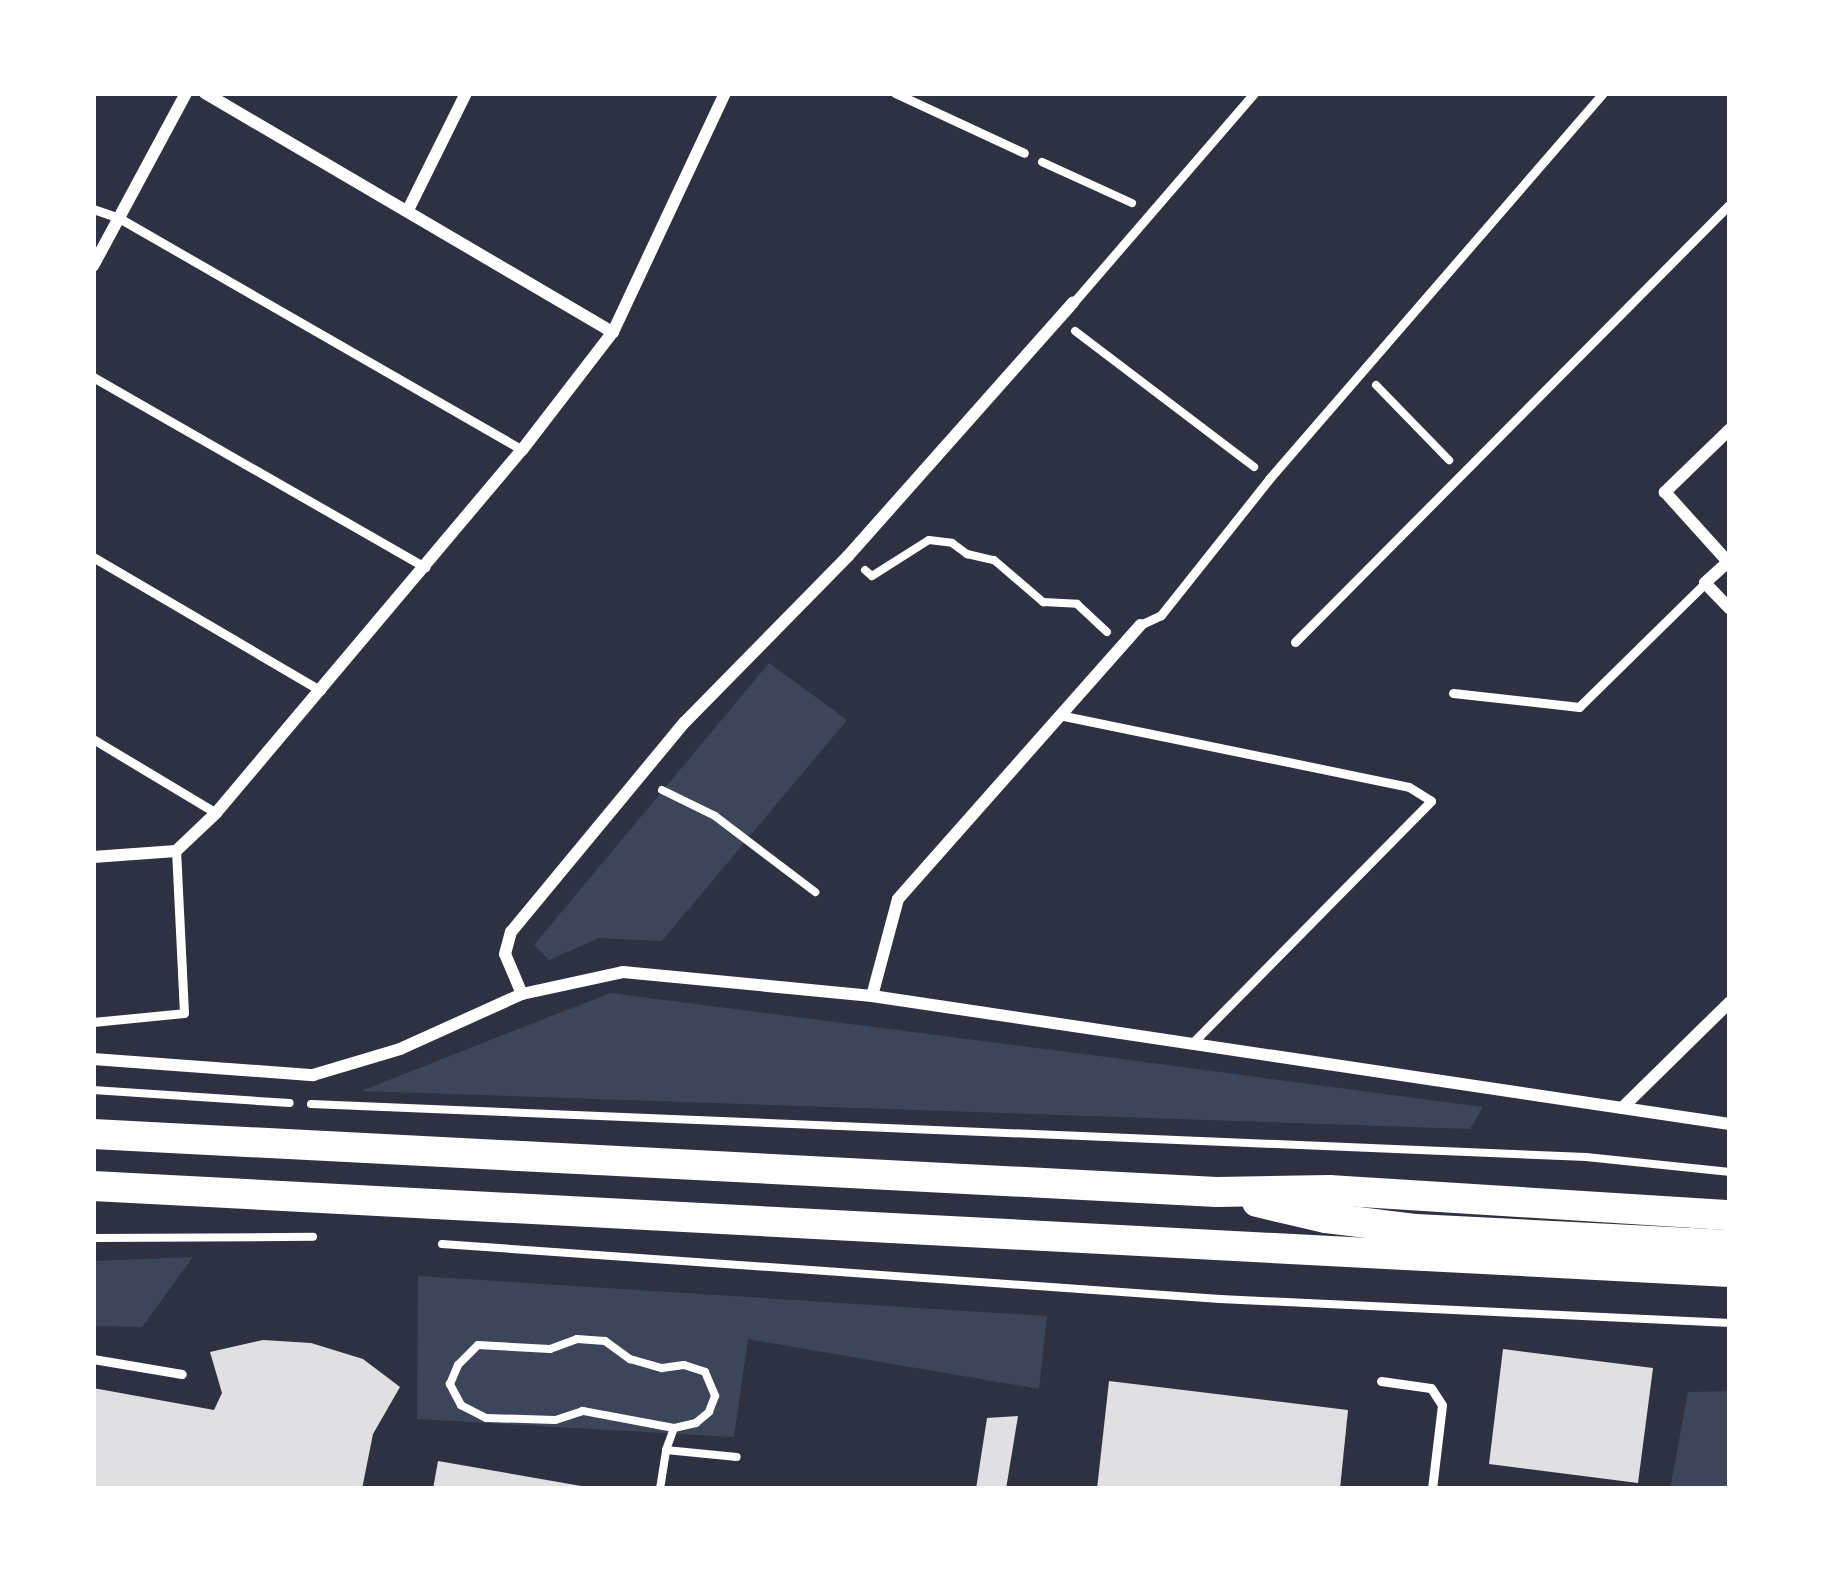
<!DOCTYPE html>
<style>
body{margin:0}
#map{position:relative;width:1823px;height:1582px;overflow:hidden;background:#2d3142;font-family:"Varela Round",sans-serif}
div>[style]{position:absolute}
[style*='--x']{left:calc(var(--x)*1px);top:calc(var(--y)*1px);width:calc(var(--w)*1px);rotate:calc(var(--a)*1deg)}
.green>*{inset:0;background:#3c4559}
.building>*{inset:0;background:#e0e0e3}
.path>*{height:8px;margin:-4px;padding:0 4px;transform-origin:4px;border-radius:4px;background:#fff}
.service>*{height:9px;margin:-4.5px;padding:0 4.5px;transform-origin:4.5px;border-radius:4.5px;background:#fff}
.minor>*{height:12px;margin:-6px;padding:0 6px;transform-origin:6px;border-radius:6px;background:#fff}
.primary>*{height:30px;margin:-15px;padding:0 15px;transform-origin:15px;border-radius:15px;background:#fff}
span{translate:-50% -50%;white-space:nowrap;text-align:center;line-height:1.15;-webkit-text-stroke:10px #fff;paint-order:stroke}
.frame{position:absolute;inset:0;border:96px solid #fff;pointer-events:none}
</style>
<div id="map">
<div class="green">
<div style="clip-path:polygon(769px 663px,847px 720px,662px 941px,599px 938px,549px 960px,534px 945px)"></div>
<div style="clip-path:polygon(610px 993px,1145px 1062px,1483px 1107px,1470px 1129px,361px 1091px)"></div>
<div style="clip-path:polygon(193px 1257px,142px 1327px,93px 1326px,93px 1261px)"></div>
<div style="clip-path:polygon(418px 1276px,1047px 1316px,1039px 1389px,748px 1339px,734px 1437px,417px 1419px)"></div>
<div style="clip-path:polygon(1730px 1391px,1730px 1489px,1670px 1489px,1688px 1392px)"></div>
</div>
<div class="building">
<div style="clip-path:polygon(263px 1340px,311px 1343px,363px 1359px,400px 1387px,373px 1434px,362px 1489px,93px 1489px,93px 1388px,214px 1410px,222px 1393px,210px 1352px)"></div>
<div style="clip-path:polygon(1503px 1349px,1653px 1368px,1638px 1483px,1489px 1464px)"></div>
<div style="clip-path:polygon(1109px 1381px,1348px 1410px,1340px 1489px,1097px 1489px)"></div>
<div style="clip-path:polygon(1018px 1416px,1006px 1489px,976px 1489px,987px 1418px)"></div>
<div style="clip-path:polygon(438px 1461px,587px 1487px,586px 1489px,433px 1489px)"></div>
</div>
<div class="path">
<div style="--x:1042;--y:162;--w:99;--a:24.5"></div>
<div style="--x:1075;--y:331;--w:225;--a:37.2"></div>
<div style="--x:1376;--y:385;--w:105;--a:45.8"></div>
<div style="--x:865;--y:570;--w:9;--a:41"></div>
<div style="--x:872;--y:576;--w:67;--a:-32.3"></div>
<div style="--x:929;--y:540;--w:23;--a:7"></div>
<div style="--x:952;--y:543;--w:19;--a:36"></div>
<div style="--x:967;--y:554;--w:28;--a:13"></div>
<div style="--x:994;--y:560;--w:65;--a:40.6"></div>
<div style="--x:1043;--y:602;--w:34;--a:3"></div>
<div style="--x:1077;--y:604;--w:41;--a:43"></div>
<div style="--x:662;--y:790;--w:59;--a:26.1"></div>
<div style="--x:715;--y:816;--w:126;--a:37.2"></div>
<div style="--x:93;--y:1090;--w:197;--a:3.8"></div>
<div style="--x:311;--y:1104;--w:1276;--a:2.38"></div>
<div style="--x:1586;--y:1157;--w:145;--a:5.9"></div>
<div style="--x:93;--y:1238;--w:220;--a:-0.3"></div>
<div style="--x:442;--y:1244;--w:780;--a:4.04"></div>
<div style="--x:1220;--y:1299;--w:511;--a:2.69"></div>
<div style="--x:577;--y:1339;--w:28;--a:4"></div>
<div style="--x:605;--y:1341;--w:31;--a:36"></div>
<div style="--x:630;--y:1359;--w:33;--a:16"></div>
<div style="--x:662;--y:1368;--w:22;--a:-8"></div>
<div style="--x:684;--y:1365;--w:22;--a:18"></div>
<div style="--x:705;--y:1372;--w:26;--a:67"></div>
<div style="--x:715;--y:1396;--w:17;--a:111"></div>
<div style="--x:709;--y:1412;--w:17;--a:140"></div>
<div style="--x:696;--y:1423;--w:23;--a:167"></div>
<div style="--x:674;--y:1428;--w:93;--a:-169.4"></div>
<div style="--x:583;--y:1411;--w:29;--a:162"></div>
<div style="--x:555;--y:1420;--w:69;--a:-178.3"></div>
<div style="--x:486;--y:1418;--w:28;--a:-153"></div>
<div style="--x:461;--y:1405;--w:24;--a:-118"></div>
<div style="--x:450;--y:1384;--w:21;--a:-67"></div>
<div style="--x:458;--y:1365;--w:28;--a:-45"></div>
<div style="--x:478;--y:1345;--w:72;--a:3.2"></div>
<div style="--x:550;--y:1349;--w:29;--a:-20"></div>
<div style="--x:674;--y:1428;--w:23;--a:110"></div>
<div style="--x:666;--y:1450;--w:71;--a:5.6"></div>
<div style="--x:660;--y:1489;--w:39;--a:-81"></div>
</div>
<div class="service">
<div style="--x:895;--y:93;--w:142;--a:24.9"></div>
<div style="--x:93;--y:209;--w:28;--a:19"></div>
<div style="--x:119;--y:218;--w:465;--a:29.9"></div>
<div style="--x:1073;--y:303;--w:277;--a:-49.2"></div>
<div style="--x:93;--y:377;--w:383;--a:29.8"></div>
<div style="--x:93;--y:557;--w:264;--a:30.4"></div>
<div style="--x:1140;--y:625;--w:23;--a:-25"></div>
<div style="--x:1161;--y:615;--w:174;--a:-51.5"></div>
<div style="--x:1269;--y:479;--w:510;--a:-49.13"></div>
<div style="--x:1295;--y:642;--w:617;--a:-45.2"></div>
<div style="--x:1453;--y:693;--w:127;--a:6.3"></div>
<div style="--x:1579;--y:707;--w:177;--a:-44.5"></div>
<div style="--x:1059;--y:715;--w:357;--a:11.6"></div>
<div style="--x:1409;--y:787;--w:26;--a:32"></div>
<div style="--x:1431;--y:801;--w:340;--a:134.6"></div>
<div style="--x:93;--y:739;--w:144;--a:31"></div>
<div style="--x:93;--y:1022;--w:91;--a:-5.6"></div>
<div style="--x:184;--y:1013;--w:162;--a:-92.8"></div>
<div style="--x:93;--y:1359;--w:90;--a:9.6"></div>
<div style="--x:1381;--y:1381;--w:50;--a:8"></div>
<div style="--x:1431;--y:1388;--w:20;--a:57"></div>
<div style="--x:1442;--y:1405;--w:85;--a:96.8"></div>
</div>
<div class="minor">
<div style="--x:205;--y:93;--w:473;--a:30.4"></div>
<div style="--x:408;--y:210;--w:131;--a:-63.6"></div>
<div style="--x:93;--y:266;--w:196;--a:-61.7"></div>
<div style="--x:1730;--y:429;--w:91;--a:135.9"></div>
<div style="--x:1665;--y:492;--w:94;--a:48"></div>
<div style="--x:1728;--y:562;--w:31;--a:138"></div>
<div style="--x:1705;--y:583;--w:36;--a:46"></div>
<div style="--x:93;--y:857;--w:83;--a:-4.1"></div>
<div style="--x:176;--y:851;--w:55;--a:-43.5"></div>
<div style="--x:216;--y:813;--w:475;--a:-49.9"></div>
<div style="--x:522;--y:450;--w:149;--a:-52.4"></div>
<div style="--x:613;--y:332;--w:264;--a:-64.9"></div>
<div style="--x:522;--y:994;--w:43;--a:-113"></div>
<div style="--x:505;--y:954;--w:23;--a:-75"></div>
<div style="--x:511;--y:932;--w:273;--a:-50.4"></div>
<div style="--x:685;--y:722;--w:233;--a:-45.5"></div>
<div style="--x:848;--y:556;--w:339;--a:-48.4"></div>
<div style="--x:872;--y:996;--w:100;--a:-75"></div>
<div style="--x:898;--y:899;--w:366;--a:-48.5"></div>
<div style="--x:93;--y:1059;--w:221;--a:4.2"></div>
<div style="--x:313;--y:1075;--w:91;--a:-16.6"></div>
<div style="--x:400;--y:1049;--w:134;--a:-24.3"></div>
<div style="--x:522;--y:994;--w:103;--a:-12.3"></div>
<div style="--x:623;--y:972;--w:250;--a:5.5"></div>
<div style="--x:872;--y:996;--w:867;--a:8.49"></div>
<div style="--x:1622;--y:1108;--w:151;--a:-44.5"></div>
</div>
<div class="primary">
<div style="--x:93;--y:1134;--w:1125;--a:2.95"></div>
<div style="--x:1217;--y:1192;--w:112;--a:-1"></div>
<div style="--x:1329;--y:1190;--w:402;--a:3.6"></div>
<div style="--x:93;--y:1186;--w:1639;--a:3.01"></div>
<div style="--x:1257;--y:1202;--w:71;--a:13.1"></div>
<div style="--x:1326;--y:1218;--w:91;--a:7"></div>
<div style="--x:1416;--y:1229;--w:314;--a:2.9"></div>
</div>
<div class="frame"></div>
</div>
